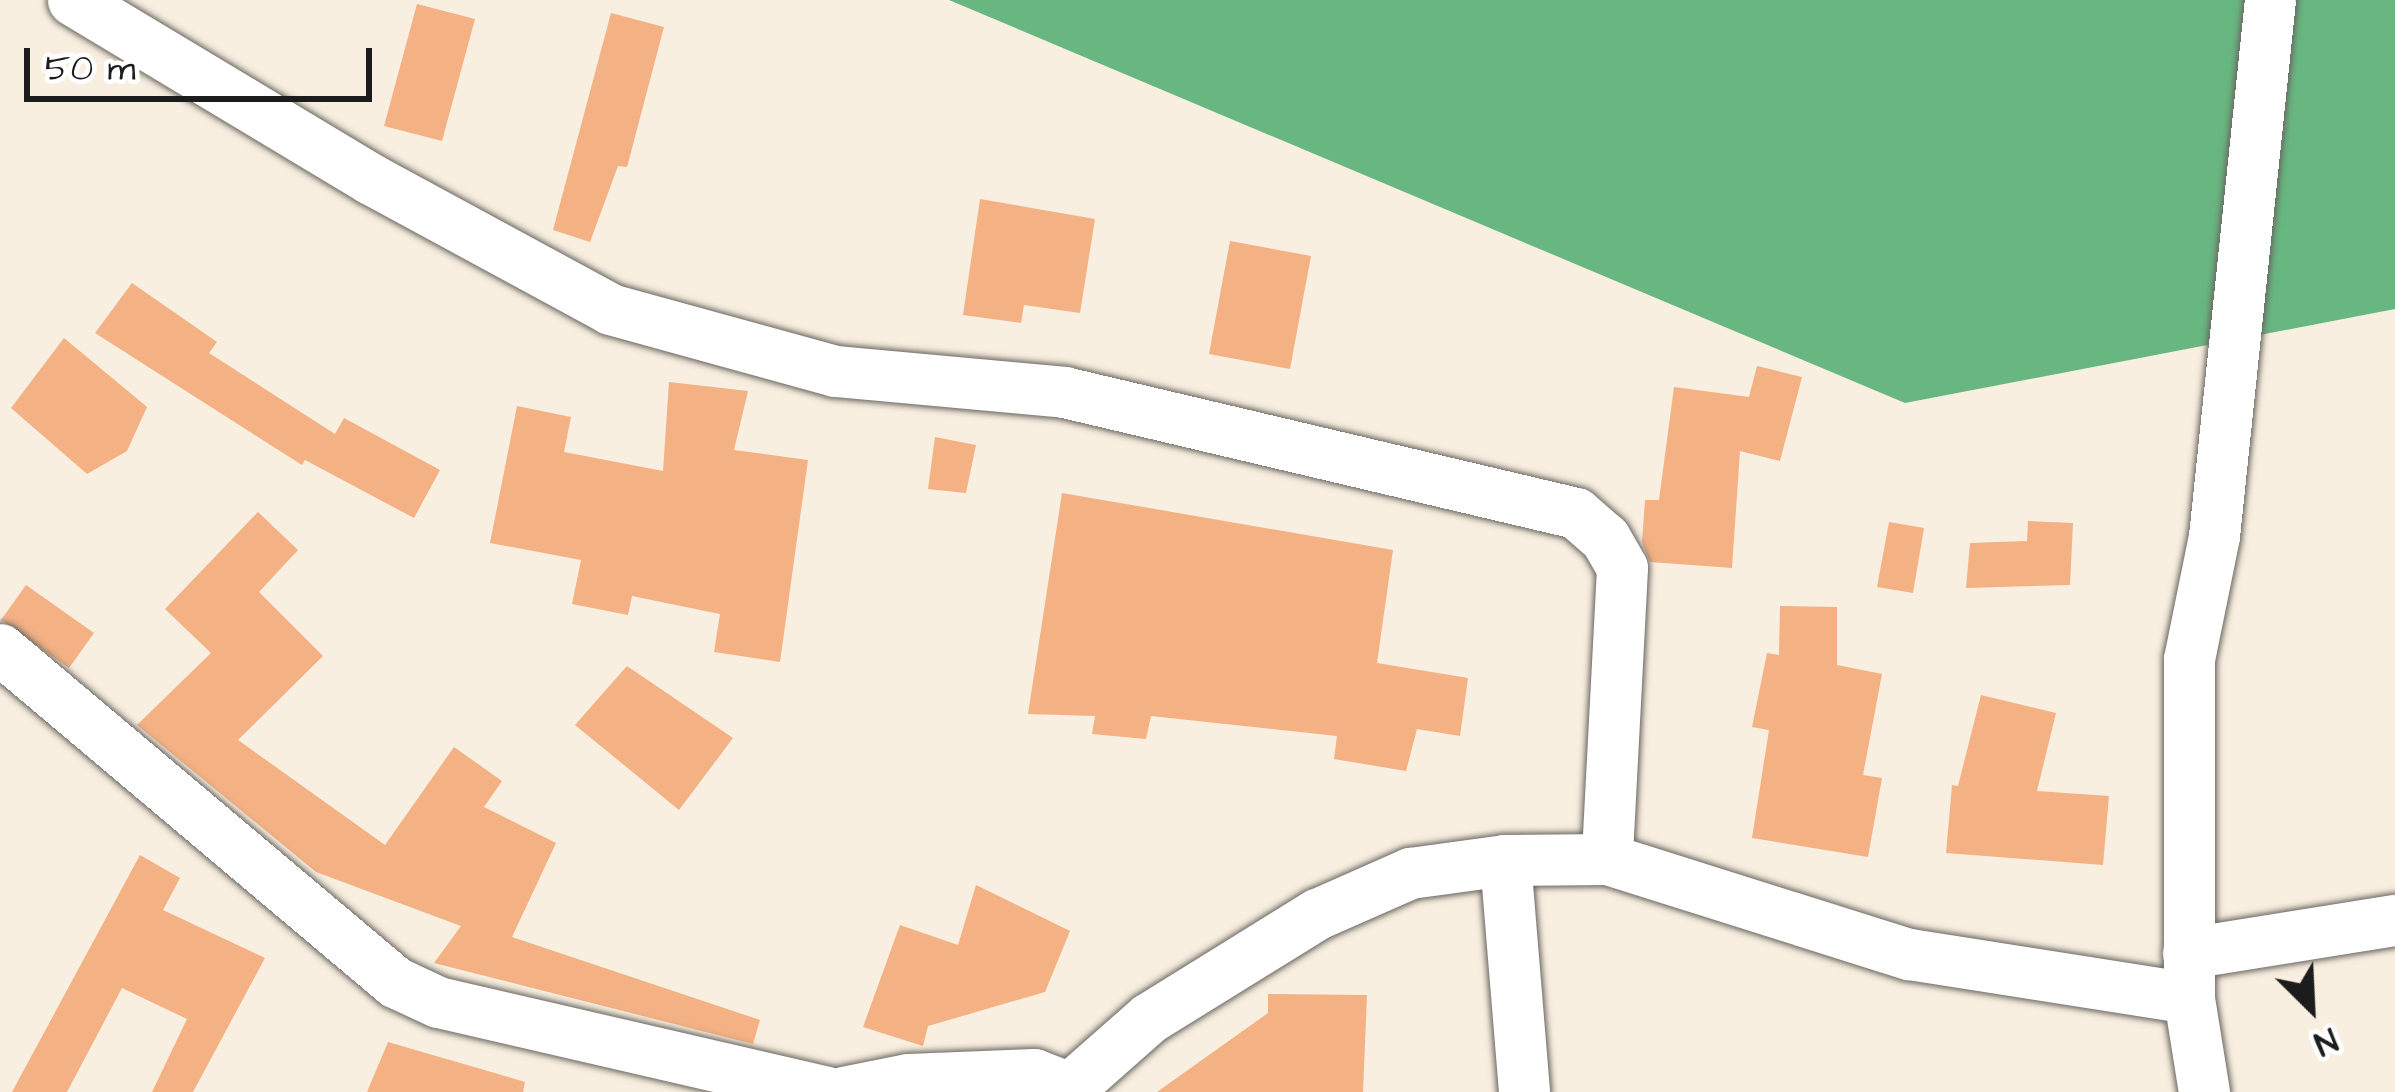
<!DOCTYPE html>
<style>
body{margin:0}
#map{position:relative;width:2395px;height:1092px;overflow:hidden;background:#f9efe0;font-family:"Architects Daughter",sans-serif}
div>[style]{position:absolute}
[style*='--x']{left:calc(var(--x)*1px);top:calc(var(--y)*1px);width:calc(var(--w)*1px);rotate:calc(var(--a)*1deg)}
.forest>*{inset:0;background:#68b781}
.building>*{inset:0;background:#f3b184}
.roads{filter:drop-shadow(0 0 3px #696661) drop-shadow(0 0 3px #696661)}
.minor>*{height:51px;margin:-25.5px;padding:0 25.5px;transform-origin:25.5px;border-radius:25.5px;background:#fff}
span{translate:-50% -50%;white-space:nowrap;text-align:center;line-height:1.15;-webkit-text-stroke:12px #fff;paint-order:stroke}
.north{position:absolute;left:2251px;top:948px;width:120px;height:120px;-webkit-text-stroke:9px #fff;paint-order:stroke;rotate:156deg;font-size:33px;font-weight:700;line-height:48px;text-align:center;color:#1c1c1c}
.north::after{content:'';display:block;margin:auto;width:42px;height:54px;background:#1c1c1c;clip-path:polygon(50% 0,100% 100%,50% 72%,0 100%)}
.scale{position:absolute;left:24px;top:48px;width:348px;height:54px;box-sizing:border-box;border:6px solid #1c1c1c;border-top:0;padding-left:15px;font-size:36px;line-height:42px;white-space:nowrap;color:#1c1c1c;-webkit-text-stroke:9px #fff;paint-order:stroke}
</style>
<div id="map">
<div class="forest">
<div style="clip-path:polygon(949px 0,2395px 0,2395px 309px,1905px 403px)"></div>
</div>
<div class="building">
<div style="clip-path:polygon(417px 4px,475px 19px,442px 141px,384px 126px)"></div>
<div style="clip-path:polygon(611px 13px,664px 27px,627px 167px,618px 166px,590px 242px,553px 230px)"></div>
<div style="clip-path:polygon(980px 199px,1095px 219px,1080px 313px,1024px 305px,1021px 323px,963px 315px)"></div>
<div style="clip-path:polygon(1230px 241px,1311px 256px,1290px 369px,1209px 354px)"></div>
<div style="clip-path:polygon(132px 283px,217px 342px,209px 353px,335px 434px,344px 418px,440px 470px,414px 518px,305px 460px,302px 465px,95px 333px)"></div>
<div style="clip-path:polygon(64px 338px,147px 407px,127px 451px,87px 474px,11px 408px)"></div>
<div style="clip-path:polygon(1757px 366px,1802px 377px,1780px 461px,1740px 451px,1732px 568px,1650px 562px,1642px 542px,1645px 500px,1659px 500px,1674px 387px,1749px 397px)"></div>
<div style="clip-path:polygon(669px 382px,748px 391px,734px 450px,808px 460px,780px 662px,714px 652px,720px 614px,632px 596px,628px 615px,572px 604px,581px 560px,490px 543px,517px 406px,571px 417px,564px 452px,663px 471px)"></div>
<div style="clip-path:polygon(935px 437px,976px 445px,966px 493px,928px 489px)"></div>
<div style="clip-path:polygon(1062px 493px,1393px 550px,1377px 663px,1468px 678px,1460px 736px,1417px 729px,1406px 771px,1334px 759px,1337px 736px,1151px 716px,1146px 739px,1092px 734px,1095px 716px,1028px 714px)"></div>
<div style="clip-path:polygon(258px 512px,298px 550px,259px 592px,323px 656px,238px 740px,385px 845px,454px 747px,502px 781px,484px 807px,556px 843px,512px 937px,760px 1020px,753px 1044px,434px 963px,461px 926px,316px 872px,137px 725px,211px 653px,165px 609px)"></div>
<div style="clip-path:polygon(2028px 521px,2073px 523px,2070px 585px,1966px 588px,1970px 543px,2027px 541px)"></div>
<div style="clip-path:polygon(1889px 522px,1924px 528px,1913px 593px,1877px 587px)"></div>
<div style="clip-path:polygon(26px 585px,94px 633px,69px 668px,1px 620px)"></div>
<div style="clip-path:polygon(1780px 606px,1837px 607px,1837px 665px,1882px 674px,1863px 775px,1882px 778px,1868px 857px,1752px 838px,1769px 730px,1752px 727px,1767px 653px,1779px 655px)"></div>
<div style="clip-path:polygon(627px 666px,733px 738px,679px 810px,575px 725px)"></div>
<div style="clip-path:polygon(1981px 695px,2056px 713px,2037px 791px,2109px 796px,2103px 865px,1946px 853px,1952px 785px,1958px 786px)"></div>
<div style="clip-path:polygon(140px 855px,180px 878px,163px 910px,265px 958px,193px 1092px,152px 1092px,187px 1019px,122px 988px,67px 1092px,12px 1092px)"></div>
<div style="clip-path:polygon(976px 885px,1070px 931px,1045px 992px,928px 1026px,923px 1046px,863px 1027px,900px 925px,958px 945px)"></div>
<div style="clip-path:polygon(1268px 994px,1367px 995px,1363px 1092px,1157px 1092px,1268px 1013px)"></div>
<div style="clip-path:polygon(388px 1042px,525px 1082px,523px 1092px,367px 1092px)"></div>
</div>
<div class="roads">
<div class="minor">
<div style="--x:73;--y:0;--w:348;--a:31"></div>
<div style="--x:371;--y:179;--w:272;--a:28.5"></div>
<div style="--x:610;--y:309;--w:233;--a:15.4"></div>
<div style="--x:835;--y:371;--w:230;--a:5.2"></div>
<div style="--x:1064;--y:392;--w:526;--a:13.3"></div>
<div style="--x:1576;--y:513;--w:38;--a:41"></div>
<div style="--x:1605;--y:538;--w:34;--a:60"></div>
<div style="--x:1622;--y:568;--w:291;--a:93"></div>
<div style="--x:0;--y:649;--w:517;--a:40.13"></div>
<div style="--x:395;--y:982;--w:47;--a:24.9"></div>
<div style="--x:438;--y:1002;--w:399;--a:13"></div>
<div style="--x:1505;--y:860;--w:233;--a:85.3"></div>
<div style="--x:2188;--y:953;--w:210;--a:-9.1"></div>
<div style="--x:843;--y:1092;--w:66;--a:-11.3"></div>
<div style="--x:908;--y:1079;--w:126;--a:-2.3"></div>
<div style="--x:1034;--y:1074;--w:34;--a:21"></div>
<div style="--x:1065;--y:1092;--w:112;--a:-41.4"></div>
<div style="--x:1149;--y:1018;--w:198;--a:-31.8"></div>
<div style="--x:1317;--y:914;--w:102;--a:-23.8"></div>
<div style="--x:1410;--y:873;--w:96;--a:-7.8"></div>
<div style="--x:1505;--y:860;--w:102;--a:-0.6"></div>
<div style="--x:1607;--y:859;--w:317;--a:17.5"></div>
<div style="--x:1909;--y:954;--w:283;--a:8.9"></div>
<div style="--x:2204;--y:1092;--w:95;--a:-99.1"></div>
<div style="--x:2189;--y:998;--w:339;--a:-90"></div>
<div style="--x:2189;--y:659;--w:126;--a:-78.5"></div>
<div style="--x:2214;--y:536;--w:539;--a:-84.04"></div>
</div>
</div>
<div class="north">N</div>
<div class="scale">50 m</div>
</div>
